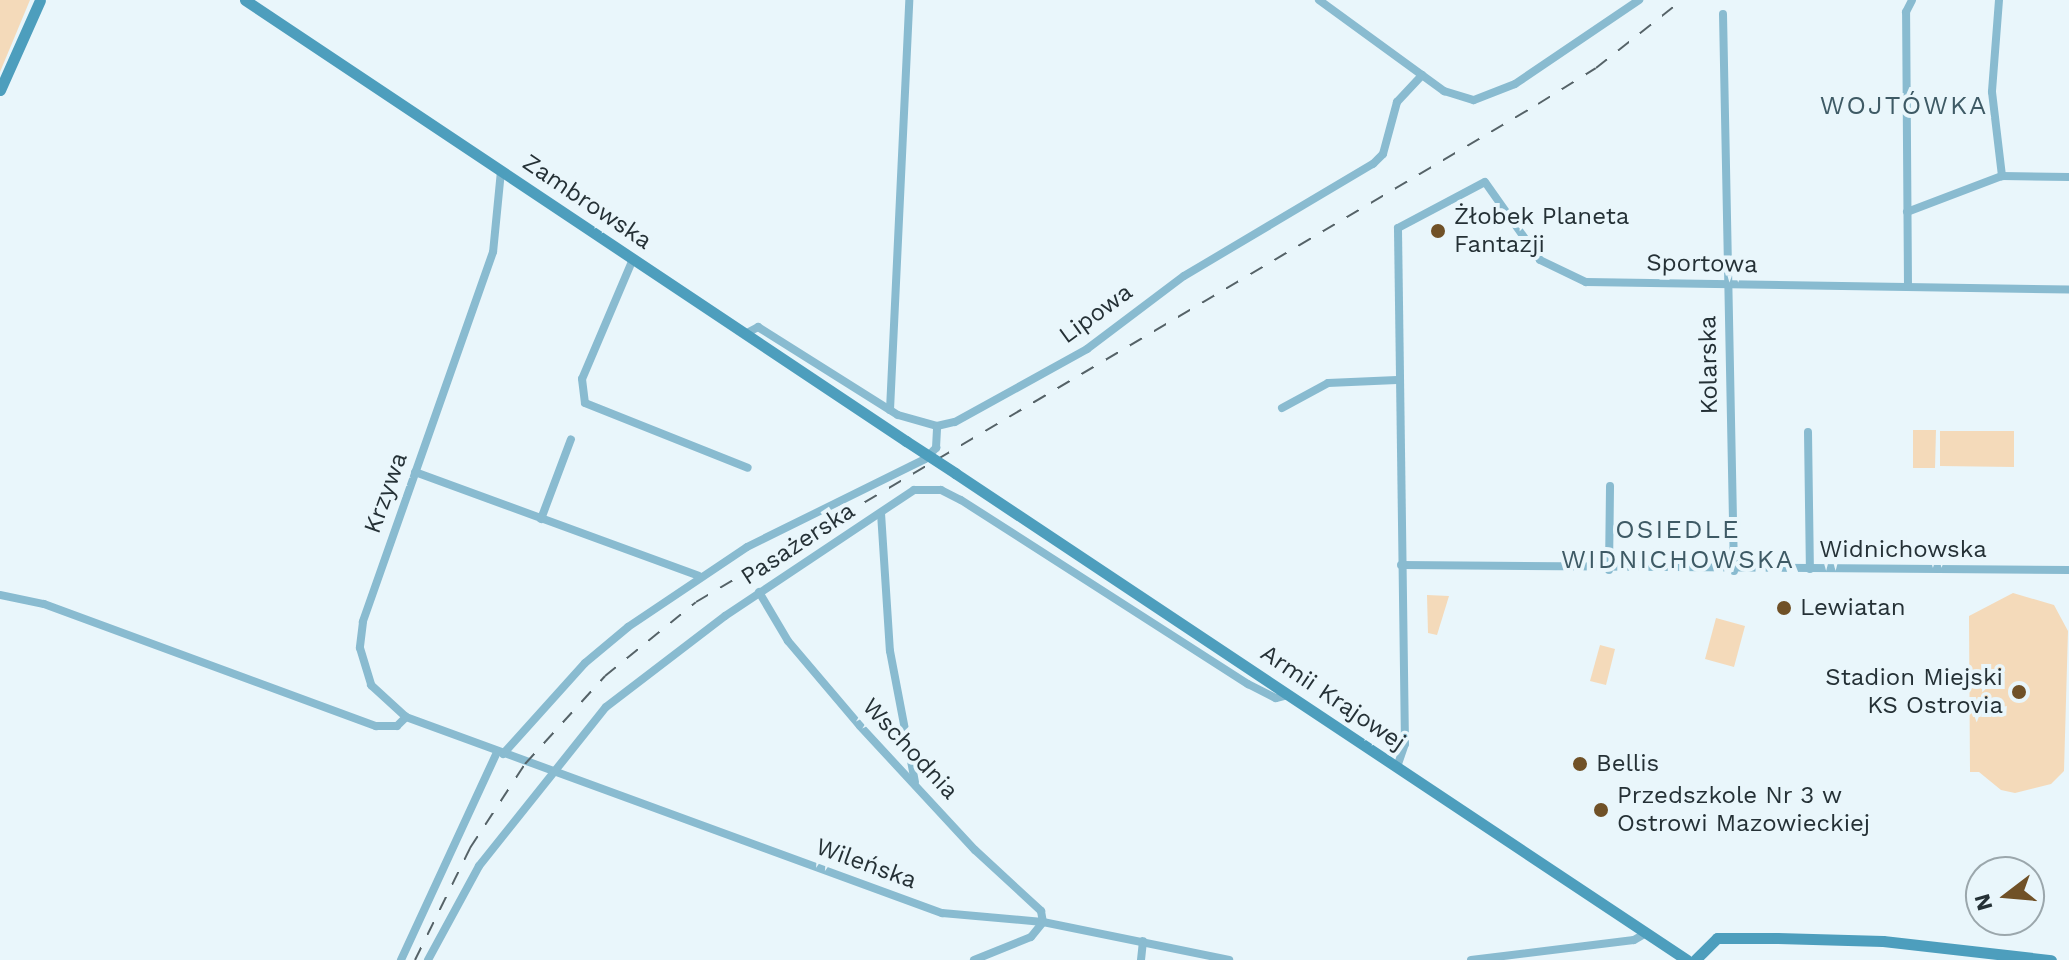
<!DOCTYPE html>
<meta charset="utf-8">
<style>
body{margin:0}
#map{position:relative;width:2069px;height:960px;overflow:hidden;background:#e9f6fb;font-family:"Work Sans",sans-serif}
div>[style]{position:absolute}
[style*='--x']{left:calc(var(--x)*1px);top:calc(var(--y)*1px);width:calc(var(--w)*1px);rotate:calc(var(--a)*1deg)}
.green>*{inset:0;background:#f4daba}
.street>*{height:8px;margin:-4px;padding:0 4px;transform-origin:4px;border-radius:4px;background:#89bbd0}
.secondary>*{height:11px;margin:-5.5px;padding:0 5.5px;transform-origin:5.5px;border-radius:5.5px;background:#4d9ebd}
.rail>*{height:2px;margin-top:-1px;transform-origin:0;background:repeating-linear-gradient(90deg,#556267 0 14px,transparent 0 28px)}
.secondary-bridge>*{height:11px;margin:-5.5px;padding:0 5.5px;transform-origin:5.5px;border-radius:5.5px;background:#4d9ebd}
.dots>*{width:22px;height:22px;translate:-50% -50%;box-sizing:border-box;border:4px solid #e9f6fb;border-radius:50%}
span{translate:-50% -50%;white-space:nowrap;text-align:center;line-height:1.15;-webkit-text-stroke:8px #e9f6fb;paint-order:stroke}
.street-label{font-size:24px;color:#253136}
.poi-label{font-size:24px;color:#253136}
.left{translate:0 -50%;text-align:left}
.right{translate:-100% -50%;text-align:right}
.neighbourhood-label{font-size:26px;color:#3e5a65;letter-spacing:2px}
.north{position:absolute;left:1965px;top:856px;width:80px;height:80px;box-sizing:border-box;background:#e9f6fb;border:2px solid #9ba7ac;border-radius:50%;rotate:254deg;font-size:22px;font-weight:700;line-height:32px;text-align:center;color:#253136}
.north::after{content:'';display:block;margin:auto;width:28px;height:36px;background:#705127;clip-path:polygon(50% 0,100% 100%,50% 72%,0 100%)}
</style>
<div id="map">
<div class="green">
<div style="clip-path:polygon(0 0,30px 0,0 72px)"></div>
<div style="clip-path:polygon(1913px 430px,1936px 430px,1935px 468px,1913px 468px)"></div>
<div style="clip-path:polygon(1940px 431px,2014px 431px,2014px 467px,1940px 466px)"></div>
<div style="clip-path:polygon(2013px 593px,2054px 605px,2068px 631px,2064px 771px,2051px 784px,2015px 793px,2001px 790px,1979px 772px,1970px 772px,1969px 616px)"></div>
<div style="clip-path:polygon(1427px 595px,1449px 596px,1437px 635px,1428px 633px)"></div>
<div style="clip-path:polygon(1716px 618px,1745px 626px,1734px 667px,1705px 659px)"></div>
<div style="clip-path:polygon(1600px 645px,1615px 649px,1606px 685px,1590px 681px)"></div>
</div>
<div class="street">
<div style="--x:1319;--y:0;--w:155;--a:36.1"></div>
<div style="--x:1444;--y:91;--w:31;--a:17"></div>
<div style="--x:1474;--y:100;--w:44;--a:-21.3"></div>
<div style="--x:1515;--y:84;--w:150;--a:-34.1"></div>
<div style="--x:1999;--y:0;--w:92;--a:94.4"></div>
<div style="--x:1992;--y:92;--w:85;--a:83.2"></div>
<div style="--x:1723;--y:14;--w:557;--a:88.87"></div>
<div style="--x:501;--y:171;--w:81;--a:95.6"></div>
<div style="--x:493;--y:252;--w:392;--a:109.4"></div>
<div style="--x:363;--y:622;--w:26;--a:97"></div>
<div style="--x:360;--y:648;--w:39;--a:73"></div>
<div style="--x:371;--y:685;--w:47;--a:42.4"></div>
<div style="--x:406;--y:717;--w:571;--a:20.09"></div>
<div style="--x:942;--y:913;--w:101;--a:5.1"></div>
<div style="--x:1043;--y:922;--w:190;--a:11.5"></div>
<div style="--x:1907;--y:212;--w:102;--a:-20.8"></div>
<div style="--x:2002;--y:176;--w:67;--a:0.9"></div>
<div style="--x:633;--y:259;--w:130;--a:113"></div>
<div style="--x:582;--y:379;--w:24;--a:83"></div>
<div style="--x:585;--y:403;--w:175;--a:21.7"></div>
<div style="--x:1908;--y:287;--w:275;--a:-90.4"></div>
<div style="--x:1906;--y:12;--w:13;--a:-63"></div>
<div style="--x:745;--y:334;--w:15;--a:-28"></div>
<div style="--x:758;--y:327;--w:165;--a:32.2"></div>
<div style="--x:898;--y:415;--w:41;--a:15.8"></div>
<div style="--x:937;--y:426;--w:18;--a:-13"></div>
<div style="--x:955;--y:422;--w:151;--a:-28.9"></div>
<div style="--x:1087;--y:349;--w:121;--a:-37"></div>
<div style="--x:1184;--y:276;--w:220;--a:-30.7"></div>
<div style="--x:1373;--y:164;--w:14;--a:-45"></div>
<div style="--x:1383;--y:154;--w:54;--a:-74.9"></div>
<div style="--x:1397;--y:102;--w:37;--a:-47"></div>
<div style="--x:1282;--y:408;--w:52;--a:-28.5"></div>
<div style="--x:1328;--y:383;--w:69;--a:-2.5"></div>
<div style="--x:890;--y:410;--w:410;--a:-87.3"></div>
<div style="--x:1808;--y:432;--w:137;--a:89.2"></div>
<div style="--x:415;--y:472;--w:302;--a:20.1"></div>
<div style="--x:881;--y:513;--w:138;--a:86.3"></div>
<div style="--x:890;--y:651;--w:133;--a:79.2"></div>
<div style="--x:541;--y:519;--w:85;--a:-69.4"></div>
<div style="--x:1401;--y:565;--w:668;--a:0.43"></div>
<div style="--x:1609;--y:570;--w:84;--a:-89.3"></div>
<div style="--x:759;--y:592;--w:57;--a:59.4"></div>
<div style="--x:788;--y:641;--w:111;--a:49.7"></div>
<div style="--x:860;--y:726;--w:169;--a:47.2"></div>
<div style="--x:975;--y:850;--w:90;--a:42.7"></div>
<div style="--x:1041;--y:911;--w:11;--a:80"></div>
<div style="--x:0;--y:595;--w:45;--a:11.6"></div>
<div style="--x:44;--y:604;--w:354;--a:20.2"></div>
<div style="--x:376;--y:726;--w:21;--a:0"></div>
<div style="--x:397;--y:726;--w:13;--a:-45"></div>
<div style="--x:503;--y:754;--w:122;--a:-48"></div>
<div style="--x:585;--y:663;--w:56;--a:-39.9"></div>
<div style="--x:628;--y:627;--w:143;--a:-33.9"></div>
<div style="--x:747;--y:547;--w:199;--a:-26.3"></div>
<div style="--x:925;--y:459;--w:16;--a:-45"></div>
<div style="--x:936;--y:448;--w:22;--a:-87"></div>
<div style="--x:1397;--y:767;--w:24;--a:-71"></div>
<div style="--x:1405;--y:744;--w:516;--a:-90.78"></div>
<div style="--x:1398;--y:228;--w:98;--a:-27.9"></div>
<div style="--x:1485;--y:182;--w:95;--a:54.8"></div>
<div style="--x:1540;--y:260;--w:51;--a:25.6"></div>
<div style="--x:1586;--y:282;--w:483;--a:0.9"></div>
<div style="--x:401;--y:960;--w:229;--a:-65.2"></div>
<div style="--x:428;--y:960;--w:107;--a:-61.5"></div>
<div style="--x:479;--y:866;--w:203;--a:-51.4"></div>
<div style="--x:606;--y:707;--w:150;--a:-37.4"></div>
<div style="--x:725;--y:616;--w:227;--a:-33.7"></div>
<div style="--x:914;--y:490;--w:27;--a:0"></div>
<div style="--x:941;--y:490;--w:22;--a:27"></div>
<div style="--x:961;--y:500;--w:341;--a:32.7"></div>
<div style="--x:1248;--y:684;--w:31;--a:27"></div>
<div style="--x:1276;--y:698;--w:12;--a:-14"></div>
<div style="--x:974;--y:960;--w:61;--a:-22"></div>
<div style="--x:1031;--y:937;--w:19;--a:-51"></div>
<div style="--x:1141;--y:960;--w:19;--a:-84"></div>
<div style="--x:1471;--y:960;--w:164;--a:-7"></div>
<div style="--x:1634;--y:940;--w:14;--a:-30"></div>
</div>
<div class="secondary">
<div style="--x:245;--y:0;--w:795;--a:33.71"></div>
<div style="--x:0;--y:90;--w:98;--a:-66"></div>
<div style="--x:955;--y:473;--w:879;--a:33.64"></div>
<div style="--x:1695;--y:960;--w:31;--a:-45"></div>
<div style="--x:1717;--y:938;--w:60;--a:0"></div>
<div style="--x:1777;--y:938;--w:106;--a:1.6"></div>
<div style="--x:1883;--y:941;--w:169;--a:6.5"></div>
</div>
<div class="rail">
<div style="--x:415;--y:960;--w:125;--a:-63.8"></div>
<div style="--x:470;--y:848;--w:100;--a:-56.8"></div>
<div style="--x:525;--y:764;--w:119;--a:-47.7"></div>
<div style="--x:605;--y:676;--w:117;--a:-39.1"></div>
<div style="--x:696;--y:602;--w:978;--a:-30.6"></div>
<div style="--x:1538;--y:104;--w:68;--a:-31.8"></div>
<div style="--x:1596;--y:68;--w:110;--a:-38.3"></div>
</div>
<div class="secondary-bridge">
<div style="--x:906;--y:441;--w:59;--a:33.1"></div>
</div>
<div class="dots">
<div style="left:1438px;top:231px;background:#705127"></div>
<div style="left:1784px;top:608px;background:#705127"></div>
<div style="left:2019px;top:692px;background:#705127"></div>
<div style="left:1580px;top:764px;background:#705127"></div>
<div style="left:1601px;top:810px;background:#705127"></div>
</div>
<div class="street-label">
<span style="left:587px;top:202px;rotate:34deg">Zambrowska</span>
<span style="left:1702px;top:264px;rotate:1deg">Sportowa</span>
<span style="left:1096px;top:314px;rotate:-36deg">Lipowa</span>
<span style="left:1709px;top:365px;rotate:-91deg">Kolarska</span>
<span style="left:386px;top:493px;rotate:-70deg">Krzywa</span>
<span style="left:798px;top:544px;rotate:-33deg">Pasażerska</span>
<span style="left:1903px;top:550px">Widnichowska</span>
<span style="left:1333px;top:698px;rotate:34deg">Armii Krajowej</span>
<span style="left:910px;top:749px;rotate:47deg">Wschodnia</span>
<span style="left:866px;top:864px;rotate:20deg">Wileńska</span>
</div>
<div class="poi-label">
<span class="left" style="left:1454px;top:231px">Żłobek Planeta<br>Fantazji</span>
<span class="left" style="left:1800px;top:608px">Lewiatan</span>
<span class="right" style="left:2003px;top:692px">Stadion Miejski<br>KS Ostrovia</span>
<span class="left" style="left:1596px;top:764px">Bellis</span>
<span class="left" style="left:1617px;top:810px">Przedszkole Nr 3 w<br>Ostrowi Mazowieckiej</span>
</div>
<div class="neighbourhood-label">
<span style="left:1904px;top:106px">WOJTÓWKA</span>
<span style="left:1678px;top:545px">OSIEDLE<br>WIDNICHOWSKA</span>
</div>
<div class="north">N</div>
</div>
